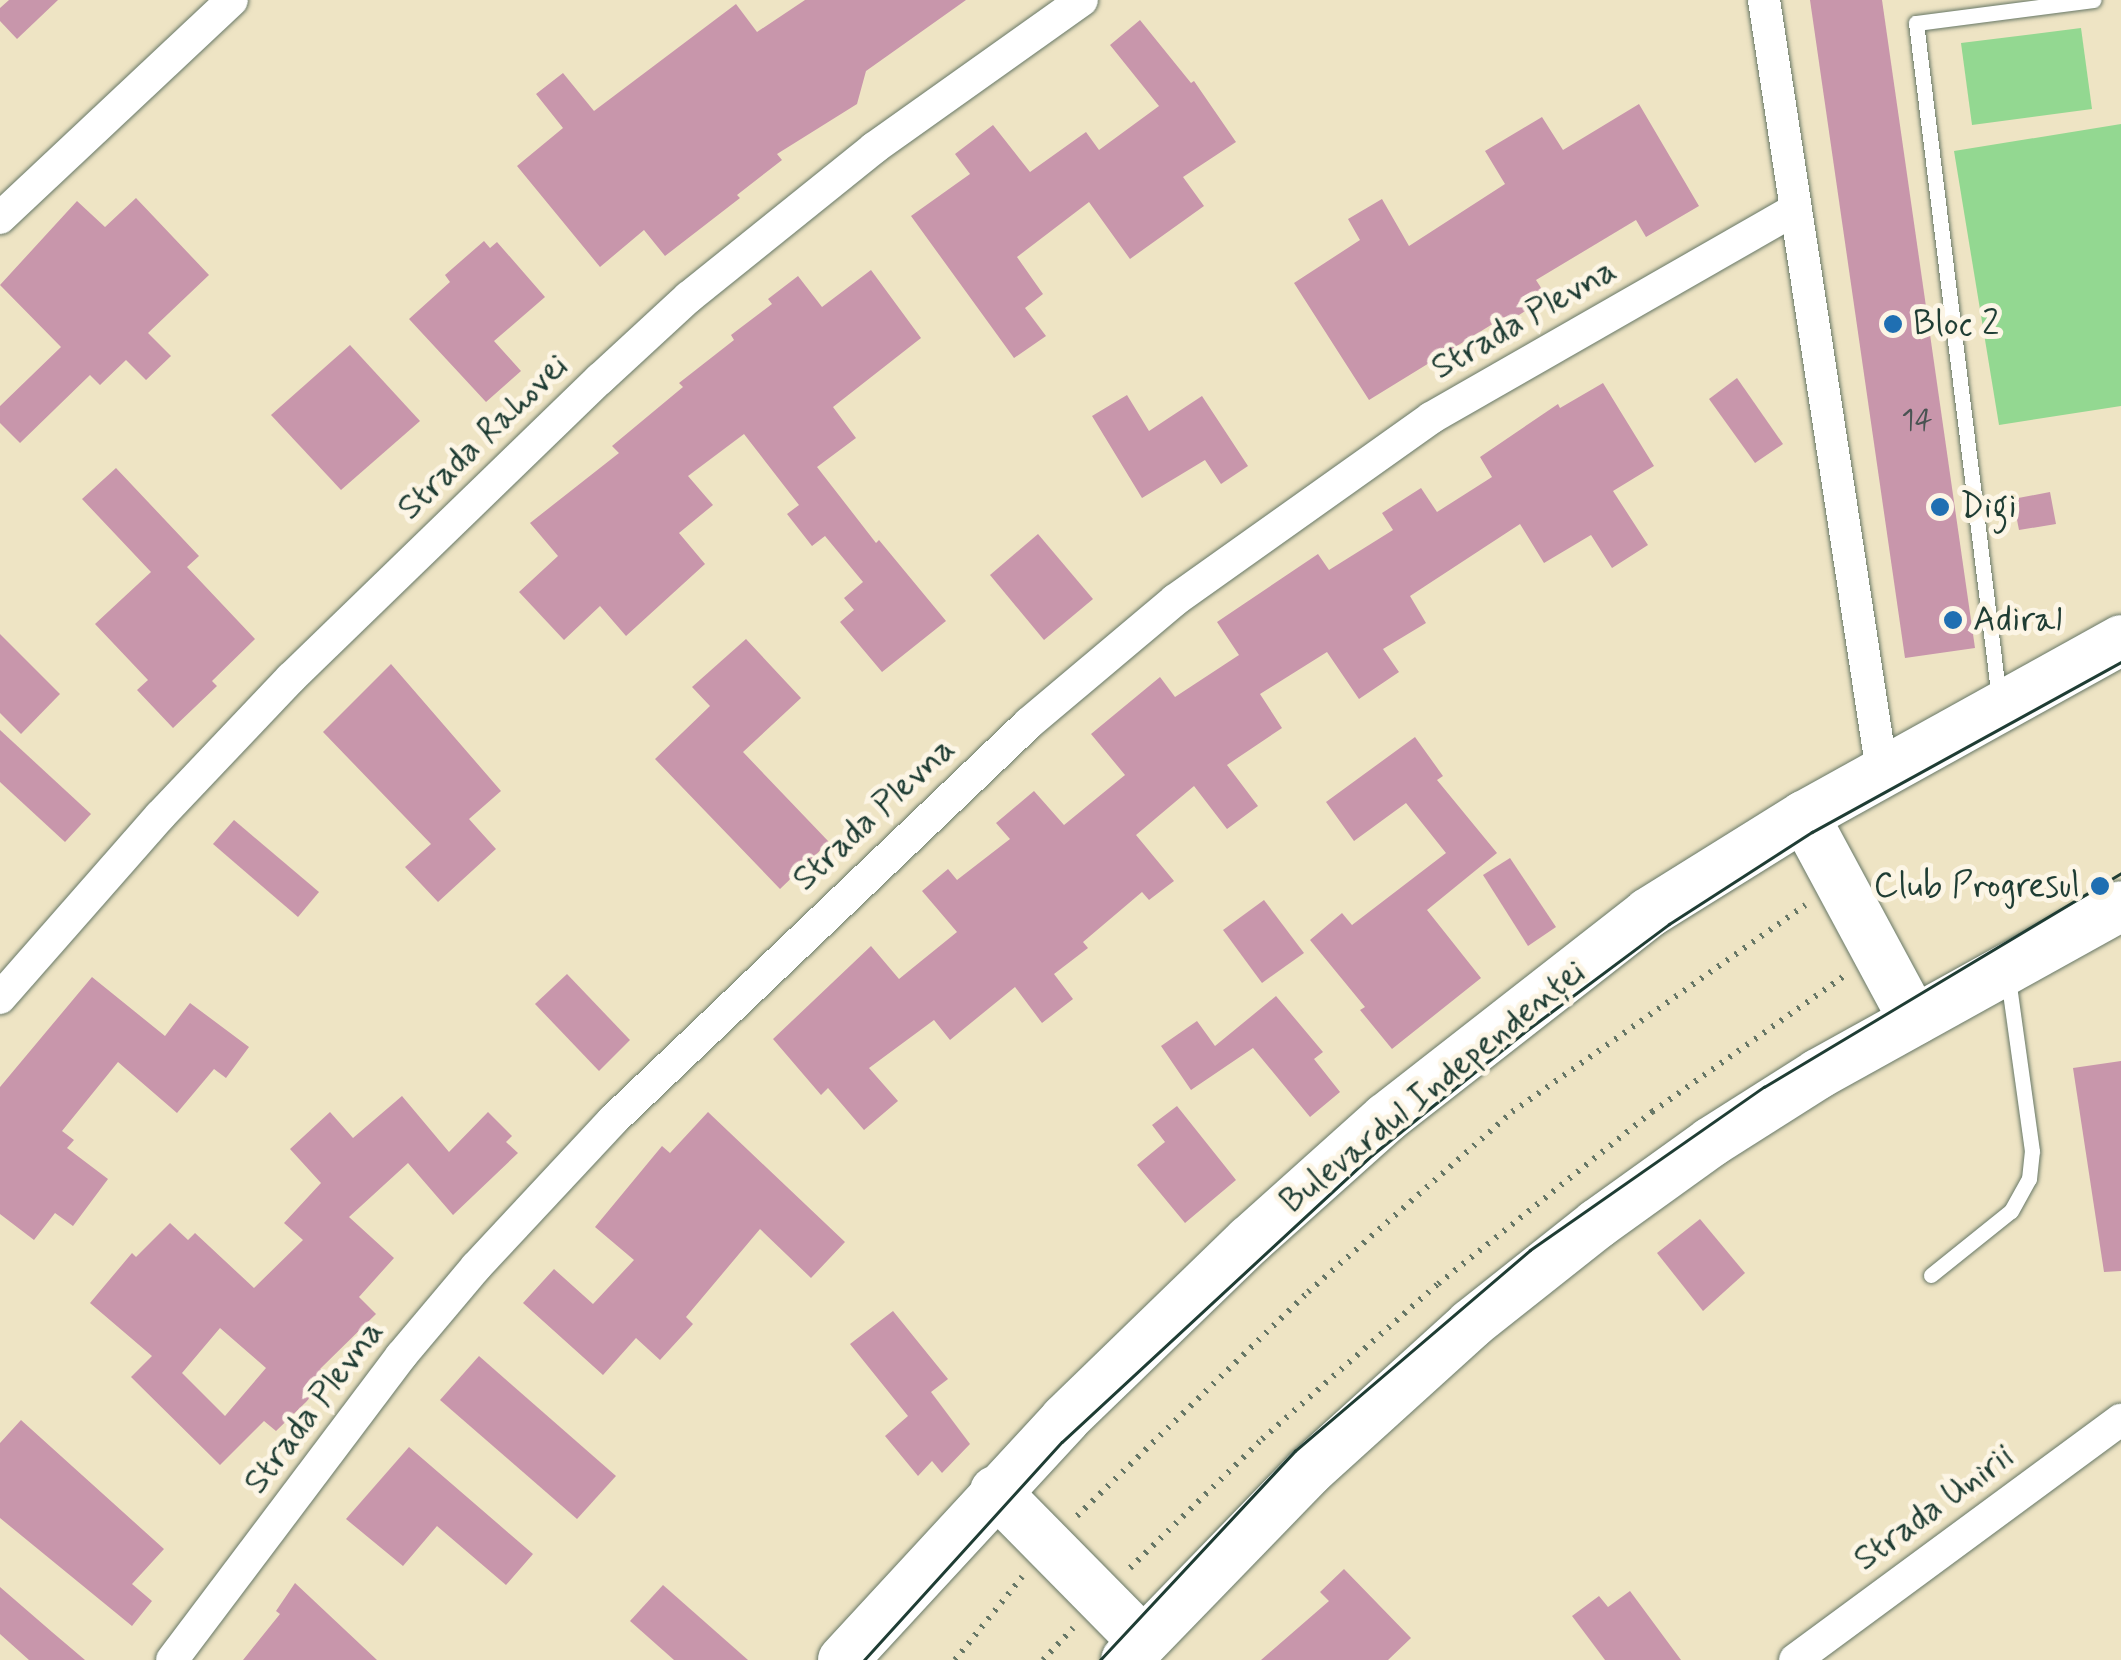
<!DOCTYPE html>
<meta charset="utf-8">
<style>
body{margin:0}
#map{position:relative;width:2121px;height:1660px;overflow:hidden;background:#eee4c4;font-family:Mynerve,sans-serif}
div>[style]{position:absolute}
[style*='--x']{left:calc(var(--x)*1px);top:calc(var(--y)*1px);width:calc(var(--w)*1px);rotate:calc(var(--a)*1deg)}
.green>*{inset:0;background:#93d891}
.building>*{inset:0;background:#c896ab}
.path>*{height:6px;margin-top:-3px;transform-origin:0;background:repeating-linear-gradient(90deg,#677766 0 2.5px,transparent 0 10.5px)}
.roads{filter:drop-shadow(0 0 2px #677766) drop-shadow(0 0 2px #677766)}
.service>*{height:15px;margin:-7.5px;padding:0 7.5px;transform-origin:7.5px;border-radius:7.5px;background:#fff}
.minor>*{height:32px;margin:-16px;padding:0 16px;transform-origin:16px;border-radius:16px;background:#fff}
.primary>*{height:50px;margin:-25px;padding:0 25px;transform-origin:25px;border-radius:25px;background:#fff}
.tram>*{height:2.5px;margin:-1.25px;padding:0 1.25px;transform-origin:1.25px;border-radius:1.25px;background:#1f3d34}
.dots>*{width:28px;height:28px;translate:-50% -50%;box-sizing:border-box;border:5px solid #fcf5e5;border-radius:50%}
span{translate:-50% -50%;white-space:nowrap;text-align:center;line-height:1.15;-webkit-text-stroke:10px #fcf5e5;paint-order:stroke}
.number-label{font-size:30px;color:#495352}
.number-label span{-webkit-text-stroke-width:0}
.street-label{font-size:35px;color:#1f3d34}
.poi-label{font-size:35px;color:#1f3d34}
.left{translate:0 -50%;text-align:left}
.right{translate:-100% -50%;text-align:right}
</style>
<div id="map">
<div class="green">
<div style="clip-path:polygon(2081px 28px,2092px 109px,1972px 125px,1961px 43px)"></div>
<div style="clip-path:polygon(2121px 124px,2121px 406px,1999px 425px,1954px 151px)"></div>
</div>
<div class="building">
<div style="clip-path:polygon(9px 0,58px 0,17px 39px,0 21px,0 8px)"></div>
<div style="clip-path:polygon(805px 0,966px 0,866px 71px,857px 104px,777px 154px,782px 160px,737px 195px,740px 198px,665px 256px,644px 230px,600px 267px,517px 166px,563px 128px,536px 94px,563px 73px,594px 111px,736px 4px,757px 32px)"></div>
<div style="clip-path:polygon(1810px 0,1882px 0,1975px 648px,1905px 658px)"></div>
<div style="clip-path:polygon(1140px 20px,1191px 83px,1194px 81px,1236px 142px,1183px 177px,1204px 206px,1130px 259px,1089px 202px,1017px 257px,1043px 294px,1025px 308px,1046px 336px,1014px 358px,911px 216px,970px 174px,955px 154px,993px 125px,1030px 172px,1086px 132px,1099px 150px,1159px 106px,1110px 45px)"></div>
<div style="clip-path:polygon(1639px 104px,1699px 206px,1646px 237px,1636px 220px,1536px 280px,1547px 297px,1508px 322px,1504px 317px,1369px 400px,1294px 283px,1360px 240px,1348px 219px,1382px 199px,1409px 246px,1505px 184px,1485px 151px,1542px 117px,1563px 150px)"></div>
<div style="clip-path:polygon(136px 198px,209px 275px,148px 333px,171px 356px,146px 380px,126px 360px,100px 385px,90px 375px,20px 443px,0 423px,0 406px,61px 347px,0 285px,77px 201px,105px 227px)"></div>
<div style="clip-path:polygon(484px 241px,490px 248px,497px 242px,545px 297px,494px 341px,521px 371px,486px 402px,409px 319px,450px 282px,445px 275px)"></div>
<div style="clip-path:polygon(871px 270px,921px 338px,833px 407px,856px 438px,817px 467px,876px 543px,879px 540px,946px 621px,882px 672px,840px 622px,854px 610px,844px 598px,863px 582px,825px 536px,812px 546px,787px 514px,799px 505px,744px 434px,688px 476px,713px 505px,679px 533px,705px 564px,626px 636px,600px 606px,564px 640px,519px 592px,558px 556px,530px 523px,619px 453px,612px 446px,683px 387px,679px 383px,734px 340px,731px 335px,772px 304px,768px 299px,798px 276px,822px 307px)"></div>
<div style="clip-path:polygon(350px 345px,420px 421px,341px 490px,271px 415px)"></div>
<div style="clip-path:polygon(1737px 378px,1783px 444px,1755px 463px,1709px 399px)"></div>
<div style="clip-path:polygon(1603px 383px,1654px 466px,1613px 491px,1648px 545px,1612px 568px,1591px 535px,1544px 563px,1520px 524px,1410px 596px,1426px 623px,1383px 649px,1399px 672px,1359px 699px,1327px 652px,1260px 694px,1282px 728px,1227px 765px,1258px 806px,1227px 829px,1194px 786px,1136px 835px,1174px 881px,1149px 900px,1142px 892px,1083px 942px,1088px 948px,1054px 974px,1073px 999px,1042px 1023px,1015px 987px,950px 1040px,934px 1020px,869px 1068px,898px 1101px,864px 1130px,828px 1088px,821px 1095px,773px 1039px,871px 946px,899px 979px,957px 932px,922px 891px,948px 869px,957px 880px,1010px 839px,996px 823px,1034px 791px,1064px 825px,1125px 775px,1091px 734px,1160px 677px,1175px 697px,1239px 655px,1217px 622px,1318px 554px,1329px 570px,1393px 530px,1382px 513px,1421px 488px,1437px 512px,1492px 477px,1480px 457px,1558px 404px,1560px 408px)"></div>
<div style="clip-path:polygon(1127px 395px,1149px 431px,1202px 396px,1248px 466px,1221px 484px,1205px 460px,1142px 498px,1092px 416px)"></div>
<div style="clip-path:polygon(116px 468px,199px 556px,187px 567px,255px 639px,212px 681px,217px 686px,173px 728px,137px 690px,148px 680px,95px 624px,151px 572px,82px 499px)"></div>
<div style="clip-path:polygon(2050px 492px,2056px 524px,2019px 530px,2013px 499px)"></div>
<div style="clip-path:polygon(1038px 534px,1093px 599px,1044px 640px,990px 575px)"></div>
<div style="clip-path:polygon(0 634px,60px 694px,21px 734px,0 713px)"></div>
<div style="clip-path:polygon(746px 639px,801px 698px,743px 752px,829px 842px,780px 889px,655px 759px,710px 706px,692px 687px)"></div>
<div style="clip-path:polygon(391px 664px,501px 791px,469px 819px,496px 849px,438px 902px,405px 867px,431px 844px,323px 732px)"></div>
<div style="clip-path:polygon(0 730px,91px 814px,65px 842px,0 782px)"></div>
<div style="clip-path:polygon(1415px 737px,1443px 776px,1437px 780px,1497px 853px,1427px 910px,1481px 978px,1392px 1049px,1360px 1010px,1365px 1007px,1310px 940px,1342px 913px,1352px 925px,1446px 853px,1406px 803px,1354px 841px,1326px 802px)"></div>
<div style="clip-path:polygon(234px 820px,319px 892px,298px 917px,213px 844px)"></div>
<div style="clip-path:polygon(1510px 858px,1556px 927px,1528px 946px,1483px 875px)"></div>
<div style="clip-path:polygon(1264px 900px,1304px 953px,1262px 983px,1223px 930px)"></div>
<div style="clip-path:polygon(567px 974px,630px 1040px,599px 1071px,535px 1004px)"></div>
<div style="clip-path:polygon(92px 977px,165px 1036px,190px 1003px,249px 1047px,226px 1078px,214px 1069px,177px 1113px,118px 1062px,62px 1131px,74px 1140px,67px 1148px,108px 1179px,73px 1226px,55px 1213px,34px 1240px,0 1214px,0 1087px)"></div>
<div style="clip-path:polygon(1276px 996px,1323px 1052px,1314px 1059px,1340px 1092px,1310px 1117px,1253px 1048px,1191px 1090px,1161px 1046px,1197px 1021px,1215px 1046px)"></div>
<div style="clip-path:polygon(2121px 1061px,2121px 1271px,2104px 1272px,2073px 1068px)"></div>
<div style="clip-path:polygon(evenodd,402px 1096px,449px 1152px,488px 1112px,512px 1136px,506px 1142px,518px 1153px,453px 1215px,408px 1163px,349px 1217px,394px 1258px,359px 1297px,376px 1314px,320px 1369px,329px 1376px,306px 1402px,276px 1431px,264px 1421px,220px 1465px,131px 1377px,152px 1356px,90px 1303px,132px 1253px,136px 1257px,170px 1223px,188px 1240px,195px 1233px,254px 1288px,303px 1240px,284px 1223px,321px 1183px,290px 1149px,330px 1112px,353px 1138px,402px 1096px,220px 1328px,266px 1368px,225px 1416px,182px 1373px,220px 1328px)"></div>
<div style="clip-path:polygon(1177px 1106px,1236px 1180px,1185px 1223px,1137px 1165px,1165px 1142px,1152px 1125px)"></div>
<div style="clip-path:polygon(708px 1112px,845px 1242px,811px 1278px,760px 1229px,686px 1317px,693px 1324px,660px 1360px,636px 1338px,603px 1375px,523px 1303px,554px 1269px,593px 1304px,634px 1260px,595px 1227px,662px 1146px,670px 1153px)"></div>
<div style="clip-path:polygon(1700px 1219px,1745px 1273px,1703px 1311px,1657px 1253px)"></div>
<div style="clip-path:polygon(893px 1311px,948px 1379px,931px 1392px,970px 1444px,942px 1473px,932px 1461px,918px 1476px,885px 1436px,908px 1416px,850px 1344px)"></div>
<div style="clip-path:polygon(479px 1356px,616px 1476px,577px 1519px,440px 1400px)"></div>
<div style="clip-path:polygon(21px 1420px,164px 1549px,132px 1584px,152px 1601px,132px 1626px,0 1518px,0 1443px)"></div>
<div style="clip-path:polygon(409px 1447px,533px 1554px,506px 1585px,437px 1526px,403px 1566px,346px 1519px)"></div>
<div style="clip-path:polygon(1344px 1569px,1411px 1638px,1388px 1660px,1261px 1660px,1329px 1601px,1320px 1592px)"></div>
<div style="clip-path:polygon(295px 1583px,377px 1660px,243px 1660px,280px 1614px,276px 1611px)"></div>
<div style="clip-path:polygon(663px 1585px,748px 1660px,674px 1660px,630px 1621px)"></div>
<div style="clip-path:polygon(0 1587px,52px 1632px,85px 1660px,29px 1660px,0 1634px)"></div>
<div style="clip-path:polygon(1630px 1591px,1681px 1660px,1605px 1660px,1572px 1616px,1599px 1596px,1608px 1607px)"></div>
</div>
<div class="path">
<div style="--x:1077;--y:1516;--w:322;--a:-44.1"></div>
<div style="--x:1308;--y:1292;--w:272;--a:-41.4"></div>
<div style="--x:1512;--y:1112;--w:359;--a:-35.2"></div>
<div style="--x:1130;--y:1568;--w:185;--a:-44.3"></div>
<div style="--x:1262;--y:1439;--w:235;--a:-41.4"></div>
<div style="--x:1438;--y:1284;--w:275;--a:-38.8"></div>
<div style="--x:1652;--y:1112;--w:234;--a:-35.3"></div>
<div style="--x:955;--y:1660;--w:107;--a:-51.1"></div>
<div style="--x:1043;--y:1660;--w:44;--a:-46.8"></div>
</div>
<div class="roads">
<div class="service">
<div style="--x:1999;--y:699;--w:681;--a:-97"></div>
<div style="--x:1916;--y:23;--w:179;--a:-7.4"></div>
<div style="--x:1931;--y:1275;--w:102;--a:-38.7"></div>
<div style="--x:2011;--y:1211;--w:37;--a:-61"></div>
<div style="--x:2029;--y:1179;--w:28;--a:-84"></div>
<div style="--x:2032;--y:1151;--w:176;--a:-97.9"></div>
</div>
<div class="minor">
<div style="--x:1764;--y:0;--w:781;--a:81.31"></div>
<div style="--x:0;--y:218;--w:318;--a:-43.2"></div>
<div style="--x:0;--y:998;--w:242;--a:-48.7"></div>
<div style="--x:160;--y:816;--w:190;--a:-46.5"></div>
<div style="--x:291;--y:678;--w:430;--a:-44.1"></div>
<div style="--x:600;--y:379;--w:121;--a:-42.7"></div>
<div style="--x:689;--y:297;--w:238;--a:-38.8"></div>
<div style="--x:874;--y:148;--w:255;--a:-35.4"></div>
<div style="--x:172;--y:1660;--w:381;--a:-53"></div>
<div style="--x:401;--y:1356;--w:116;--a:-49.9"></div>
<div style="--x:476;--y:1267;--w:200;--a:-47"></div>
<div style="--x:612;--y:1121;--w:576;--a:-43.66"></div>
<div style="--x:1029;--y:723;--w:191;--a:-40.1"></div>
<div style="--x:1175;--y:600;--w:314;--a:-35.4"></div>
<div style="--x:1431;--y:418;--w:417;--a:-29.8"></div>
<div style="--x:1795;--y:1660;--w:405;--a:-36.4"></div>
</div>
<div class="primary">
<div style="--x:1804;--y:816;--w:232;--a:61.7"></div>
<div style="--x:995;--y:1491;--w:211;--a:45.4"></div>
<div style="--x:843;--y:1660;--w:328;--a:-47.3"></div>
<div style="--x:1065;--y:1419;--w:257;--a:-44.1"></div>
<div style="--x:1250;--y:1240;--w:183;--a:-41.9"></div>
<div style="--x:1386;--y:1118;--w:333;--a:-38"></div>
<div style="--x:1648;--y:913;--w:184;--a:-31.9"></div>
<div style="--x:1804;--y:816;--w:363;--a:-29"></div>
<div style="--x:1126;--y:1660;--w:262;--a:-45.9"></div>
<div style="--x:1308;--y:1472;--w:220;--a:-42.2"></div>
<div style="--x:1471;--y:1324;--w:161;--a:-38.4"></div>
<div style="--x:1597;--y:1224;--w:140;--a:-35.7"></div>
<div style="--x:1711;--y:1142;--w:127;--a:-32.4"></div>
<div style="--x:1818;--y:1074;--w:346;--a:-29"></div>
</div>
</div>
<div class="tram">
<div style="--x:864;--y:1660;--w:294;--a:-47.8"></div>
<div style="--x:1062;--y:1442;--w:422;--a:-42.8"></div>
<div style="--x:1372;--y:1155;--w:194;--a:-38.9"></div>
<div style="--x:1523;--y:1033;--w:182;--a:-36.7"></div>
<div style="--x:1669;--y:924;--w:170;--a:-32.8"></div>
<div style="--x:1812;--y:832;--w:353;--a:-28.8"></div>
<div style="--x:1100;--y:1660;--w:286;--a:-47"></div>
<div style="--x:1295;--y:1451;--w:309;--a:-40.5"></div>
<div style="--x:1530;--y:1250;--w:285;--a:-34.9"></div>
<div style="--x:1764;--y:1087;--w:416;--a:-30.9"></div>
</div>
<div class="dots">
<div style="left:1893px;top:324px;background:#1f6fb2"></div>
<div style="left:1940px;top:507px;background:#1f6fb2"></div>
<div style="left:1953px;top:620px;background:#1f6fb2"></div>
<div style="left:2100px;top:886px;background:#1f6fb2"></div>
</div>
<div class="number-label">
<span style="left:1917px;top:421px">14</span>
</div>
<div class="street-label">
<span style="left:1524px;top:319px;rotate:-30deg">Strada Plevna</span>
<span style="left:483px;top:437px;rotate:-44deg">Strada Rahovei</span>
<span style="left:874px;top:814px;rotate:-43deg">Strada Plevna</span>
<span style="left:1433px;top:1087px;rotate:-39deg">Bulevardul Independenței</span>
<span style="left:314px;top:1407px;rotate:-53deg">Strada Plevna</span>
<span style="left:1934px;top:1508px;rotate:-36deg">Strada Unirii</span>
</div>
<div class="poi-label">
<span class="left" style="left:1913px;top:324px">Bloc 2</span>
<span class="left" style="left:1960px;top:507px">Digi</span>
<span class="left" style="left:1973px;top:620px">Adiral</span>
<span class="right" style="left:2080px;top:886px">Club Progresul</span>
</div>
</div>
